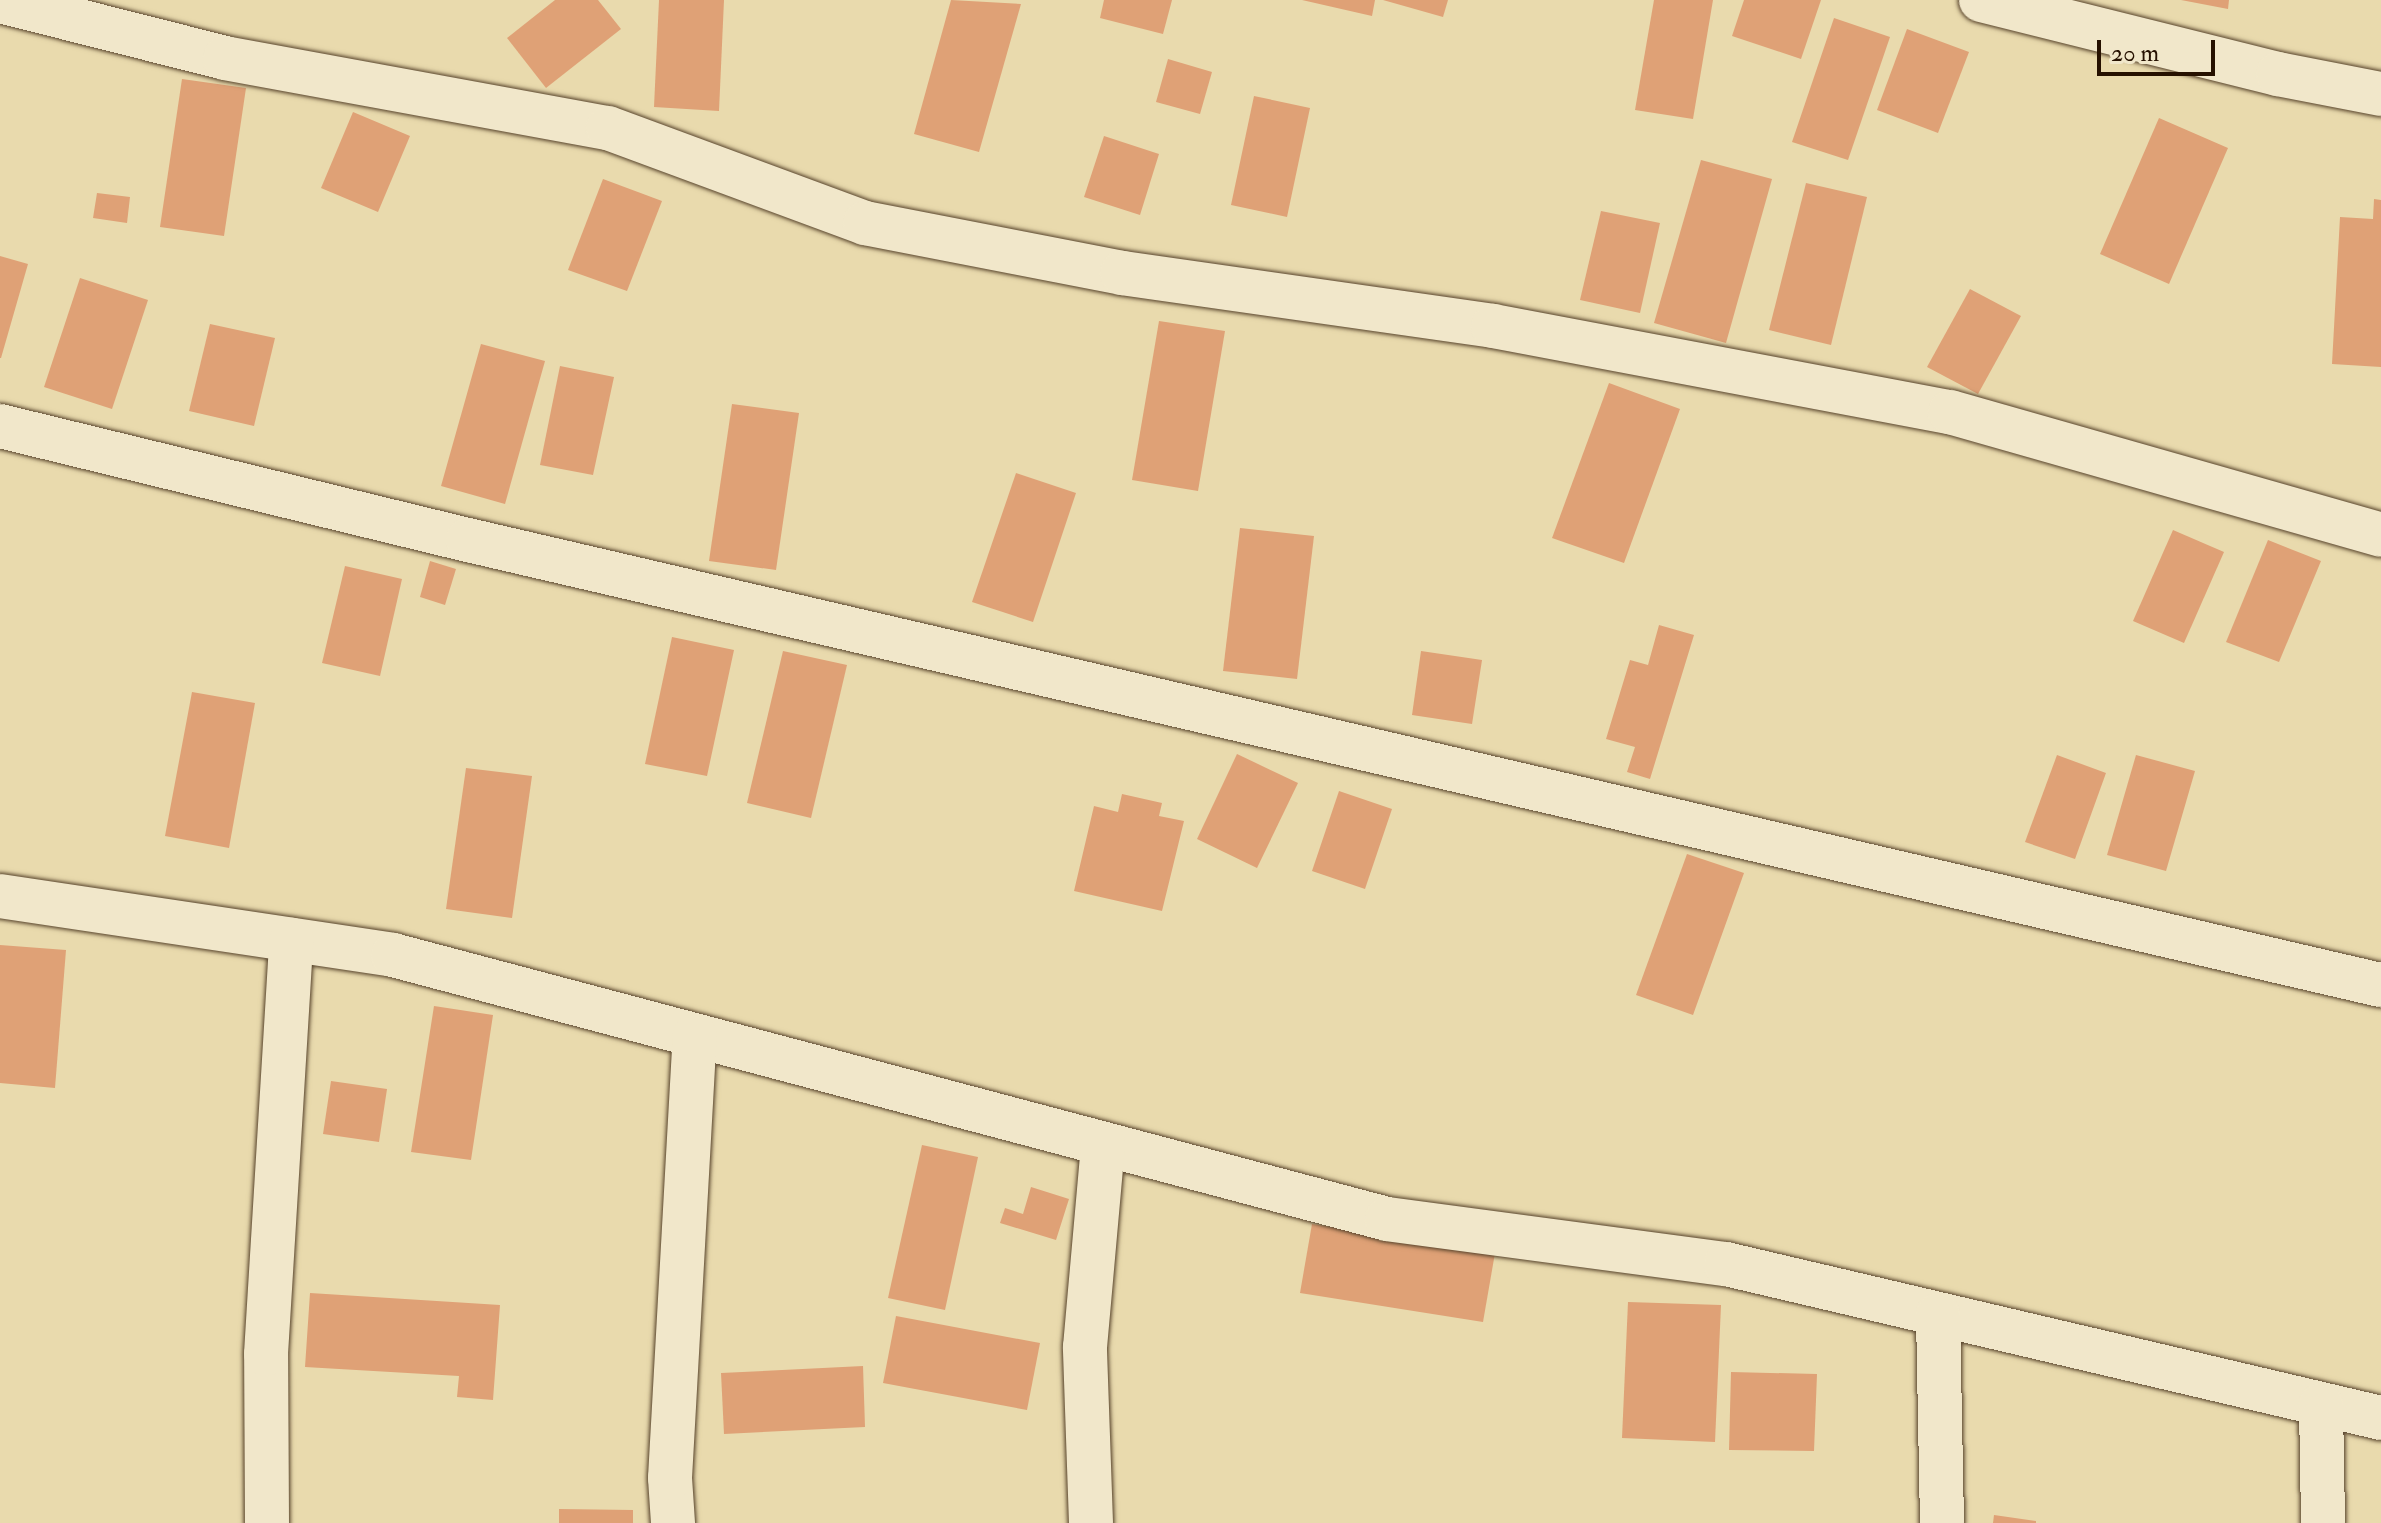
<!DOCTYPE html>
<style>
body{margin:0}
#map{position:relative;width:2381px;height:1523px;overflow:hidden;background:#e9daad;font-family:"IM FELL Double Pica",serif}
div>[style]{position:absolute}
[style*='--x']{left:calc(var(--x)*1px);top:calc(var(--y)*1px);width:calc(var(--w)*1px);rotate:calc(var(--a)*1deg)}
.building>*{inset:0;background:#dfa176}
.roads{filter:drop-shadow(0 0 2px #57432b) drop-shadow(0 0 2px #57432b)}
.minor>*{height:44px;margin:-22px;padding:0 22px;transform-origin:22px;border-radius:22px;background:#f1e7ca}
span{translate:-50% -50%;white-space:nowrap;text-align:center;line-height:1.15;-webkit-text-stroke:7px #f1e7ca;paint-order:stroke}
.scale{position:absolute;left:2097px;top:40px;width:118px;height:36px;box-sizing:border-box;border:4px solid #261100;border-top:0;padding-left:10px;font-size:24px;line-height:28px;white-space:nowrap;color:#261100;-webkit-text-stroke:6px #f1e7ca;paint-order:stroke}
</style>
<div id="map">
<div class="building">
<div style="clip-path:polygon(555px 0,598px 0,621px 29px,546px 88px,507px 38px)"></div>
<div style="clip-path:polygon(659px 0,724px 0,719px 111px,654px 107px)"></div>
<div style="clip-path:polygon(951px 0,1021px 4px,979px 152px,914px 134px)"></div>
<div style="clip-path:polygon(1104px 0,1172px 0,1163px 34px,1100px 18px)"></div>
<div style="clip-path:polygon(1302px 0,1375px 0,1372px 16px)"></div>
<div style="clip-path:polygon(1383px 0,1448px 0,1443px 17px)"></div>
<div style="clip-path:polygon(1654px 0,1713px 0,1693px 119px,1635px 110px)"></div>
<div style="clip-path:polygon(1744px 0,1821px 0,1801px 59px,1732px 36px)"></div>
<div style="clip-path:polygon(2181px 0,2229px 0,2228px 9px)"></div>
<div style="clip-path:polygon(1834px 18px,1890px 37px,1848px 160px,1792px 142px)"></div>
<div style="clip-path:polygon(1907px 29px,1969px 52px,1938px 133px,1877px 110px)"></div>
<div style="clip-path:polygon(1168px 59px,1212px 72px,1200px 114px,1156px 102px)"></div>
<div style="clip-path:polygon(182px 79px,246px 88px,224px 236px,160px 227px)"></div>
<div style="clip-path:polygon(1254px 96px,1310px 108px,1287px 217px,1231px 205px)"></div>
<div style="clip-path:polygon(353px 112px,410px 136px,378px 212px,321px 188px)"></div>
<div style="clip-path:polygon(2159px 118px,2228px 148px,2169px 284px,2100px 254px)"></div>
<div style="clip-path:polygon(1104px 136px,1159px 154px,1140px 215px,1084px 197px)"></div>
<div style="clip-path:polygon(1701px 160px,1772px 179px,1726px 343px,1654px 323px)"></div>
<div style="clip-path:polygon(603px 179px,662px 201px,627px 291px,568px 270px)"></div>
<div style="clip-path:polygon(1806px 183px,1867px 197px,1831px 345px,1769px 330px)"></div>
<div style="clip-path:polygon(97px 193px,130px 197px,127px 223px,93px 218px)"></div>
<div style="clip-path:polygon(2374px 199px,2381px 200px,2381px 367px,2332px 364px,2340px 217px,2373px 219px)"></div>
<div style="clip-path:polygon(1601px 211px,1660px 223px,1640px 313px,1580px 300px)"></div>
<div style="clip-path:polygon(0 256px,28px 264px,1px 358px,0 358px)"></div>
<div style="clip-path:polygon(80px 278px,148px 300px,112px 409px,44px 387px)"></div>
<div style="clip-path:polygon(1970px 289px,2021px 316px,1978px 394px,1927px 367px)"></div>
<div style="clip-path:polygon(1159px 321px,1225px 331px,1198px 491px,1132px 480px)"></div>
<div style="clip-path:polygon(210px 324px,275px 338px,254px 426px,189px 411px)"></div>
<div style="clip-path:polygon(481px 344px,545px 361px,505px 504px,441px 486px)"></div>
<div style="clip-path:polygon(560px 366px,614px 377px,593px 475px,540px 465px)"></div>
<div style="clip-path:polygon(1609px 383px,1680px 409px,1624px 563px,1552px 538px)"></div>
<div style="clip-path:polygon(732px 404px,799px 413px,776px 570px,709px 561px)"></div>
<div style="clip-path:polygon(1016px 473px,1076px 493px,1033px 622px,972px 602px)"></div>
<div style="clip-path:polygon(1240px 528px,1314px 536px,1297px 679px,1223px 671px)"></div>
<div style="clip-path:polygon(2173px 530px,2224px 552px,2184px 643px,2133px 621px)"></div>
<div style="clip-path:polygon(2268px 540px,2321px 561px,2279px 662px,2226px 642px)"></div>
<div style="clip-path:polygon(430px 561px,456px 569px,445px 605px,420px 597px)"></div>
<div style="clip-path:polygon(345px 566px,402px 579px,380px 676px,322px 663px)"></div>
<div style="clip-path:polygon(1659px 625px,1694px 635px,1650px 779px,1627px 772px,1635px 747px,1606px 739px,1630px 660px,1648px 665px)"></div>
<div style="clip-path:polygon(672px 637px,734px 650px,707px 776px,645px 764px)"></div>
<div style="clip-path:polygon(783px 651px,847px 665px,811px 818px,747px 803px)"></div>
<div style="clip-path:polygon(1421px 651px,1482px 660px,1472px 724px,1412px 715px)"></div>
<div style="clip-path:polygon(192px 692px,255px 703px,229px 848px,165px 836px)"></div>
<div style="clip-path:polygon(1237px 754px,1298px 783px,1257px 868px,1197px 839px)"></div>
<div style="clip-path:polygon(2057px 755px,2106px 773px,2075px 859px,2025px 842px)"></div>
<div style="clip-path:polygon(2136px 755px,2195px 771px,2166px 871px,2107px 855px)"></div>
<div style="clip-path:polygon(466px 768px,532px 776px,512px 918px,446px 909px)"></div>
<div style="clip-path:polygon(1339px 791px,1392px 809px,1365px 889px,1312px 871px)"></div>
<div style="clip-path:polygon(1122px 794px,1162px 803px,1159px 816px,1184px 821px,1162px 911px,1074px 891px,1094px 806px,1118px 812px)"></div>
<div style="clip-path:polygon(1687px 854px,1744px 873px,1693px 1015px,1636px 995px)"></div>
<div style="clip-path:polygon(0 945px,66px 950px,55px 1088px,0 1083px)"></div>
<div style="clip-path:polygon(434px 1006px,493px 1015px,471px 1160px,411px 1152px)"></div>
<div style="clip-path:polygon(331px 1081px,387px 1089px,379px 1142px,323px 1134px)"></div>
<div style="clip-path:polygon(922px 1145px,978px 1157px,945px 1310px,888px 1298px)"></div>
<div style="clip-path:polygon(1031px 1187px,1069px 1199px,1056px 1240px,1000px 1223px,1005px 1208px,1023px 1214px)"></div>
<div style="clip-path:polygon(1312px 1224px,1495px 1253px,1483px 1322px,1300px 1293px)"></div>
<div style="clip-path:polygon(310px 1293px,500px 1305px,493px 1400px,457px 1397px,459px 1376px,305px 1367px)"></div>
<div style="clip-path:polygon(1628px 1302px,1721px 1305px,1715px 1442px,1622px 1438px)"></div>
<div style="clip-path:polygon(896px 1316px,1040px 1343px,1027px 1410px,883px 1383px)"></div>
<div style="clip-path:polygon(863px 1366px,865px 1427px,724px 1434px,721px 1373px)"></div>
<div style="clip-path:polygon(1731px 1372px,1817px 1374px,1814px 1451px,1729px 1450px)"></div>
<div style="clip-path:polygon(559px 1509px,633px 1510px,633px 1523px,559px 1523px)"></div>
<div style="clip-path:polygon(1994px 1515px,2036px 1521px,2036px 1523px,1993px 1523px)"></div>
</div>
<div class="roads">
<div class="minor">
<div style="--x:1981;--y:0;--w:306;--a:14"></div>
<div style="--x:2278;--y:74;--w:105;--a:11"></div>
<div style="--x:0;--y:1;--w:232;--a:14.2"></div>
<div style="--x:225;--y:58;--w:389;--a:10.4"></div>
<div style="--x:608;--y:128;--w:274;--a:20.3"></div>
<div style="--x:865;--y:223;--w:262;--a:11"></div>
<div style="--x:1122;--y:273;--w:375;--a:8.1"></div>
<div style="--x:1493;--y:326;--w:465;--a:10.7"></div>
<div style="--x:1950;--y:412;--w:448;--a:15.9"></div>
<div style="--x:0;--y:426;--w:482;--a:13.7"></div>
<div style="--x:468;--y:540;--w:1964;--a:13.1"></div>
<div style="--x:0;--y:896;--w:397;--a:8.5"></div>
<div style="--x:393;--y:955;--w:1028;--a:14.87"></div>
<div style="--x:1387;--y:1219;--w:342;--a:7.6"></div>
<div style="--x:1726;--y:1264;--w:673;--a:13.23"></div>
<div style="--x:1938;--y:1315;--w:208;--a:88.9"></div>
<div style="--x:2321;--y:1405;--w:118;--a:89"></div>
<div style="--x:267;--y:1523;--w:169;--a:-90.3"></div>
<div style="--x:266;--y:1354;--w:415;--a:-86.5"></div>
<div style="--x:673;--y:1523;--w:45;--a:-93.8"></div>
<div style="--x:670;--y:1478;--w:443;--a:-86.8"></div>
<div style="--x:1091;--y:1523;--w:176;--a:-92"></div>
<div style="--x:1085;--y:1347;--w:204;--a:-84.9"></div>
</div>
</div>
<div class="scale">20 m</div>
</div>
